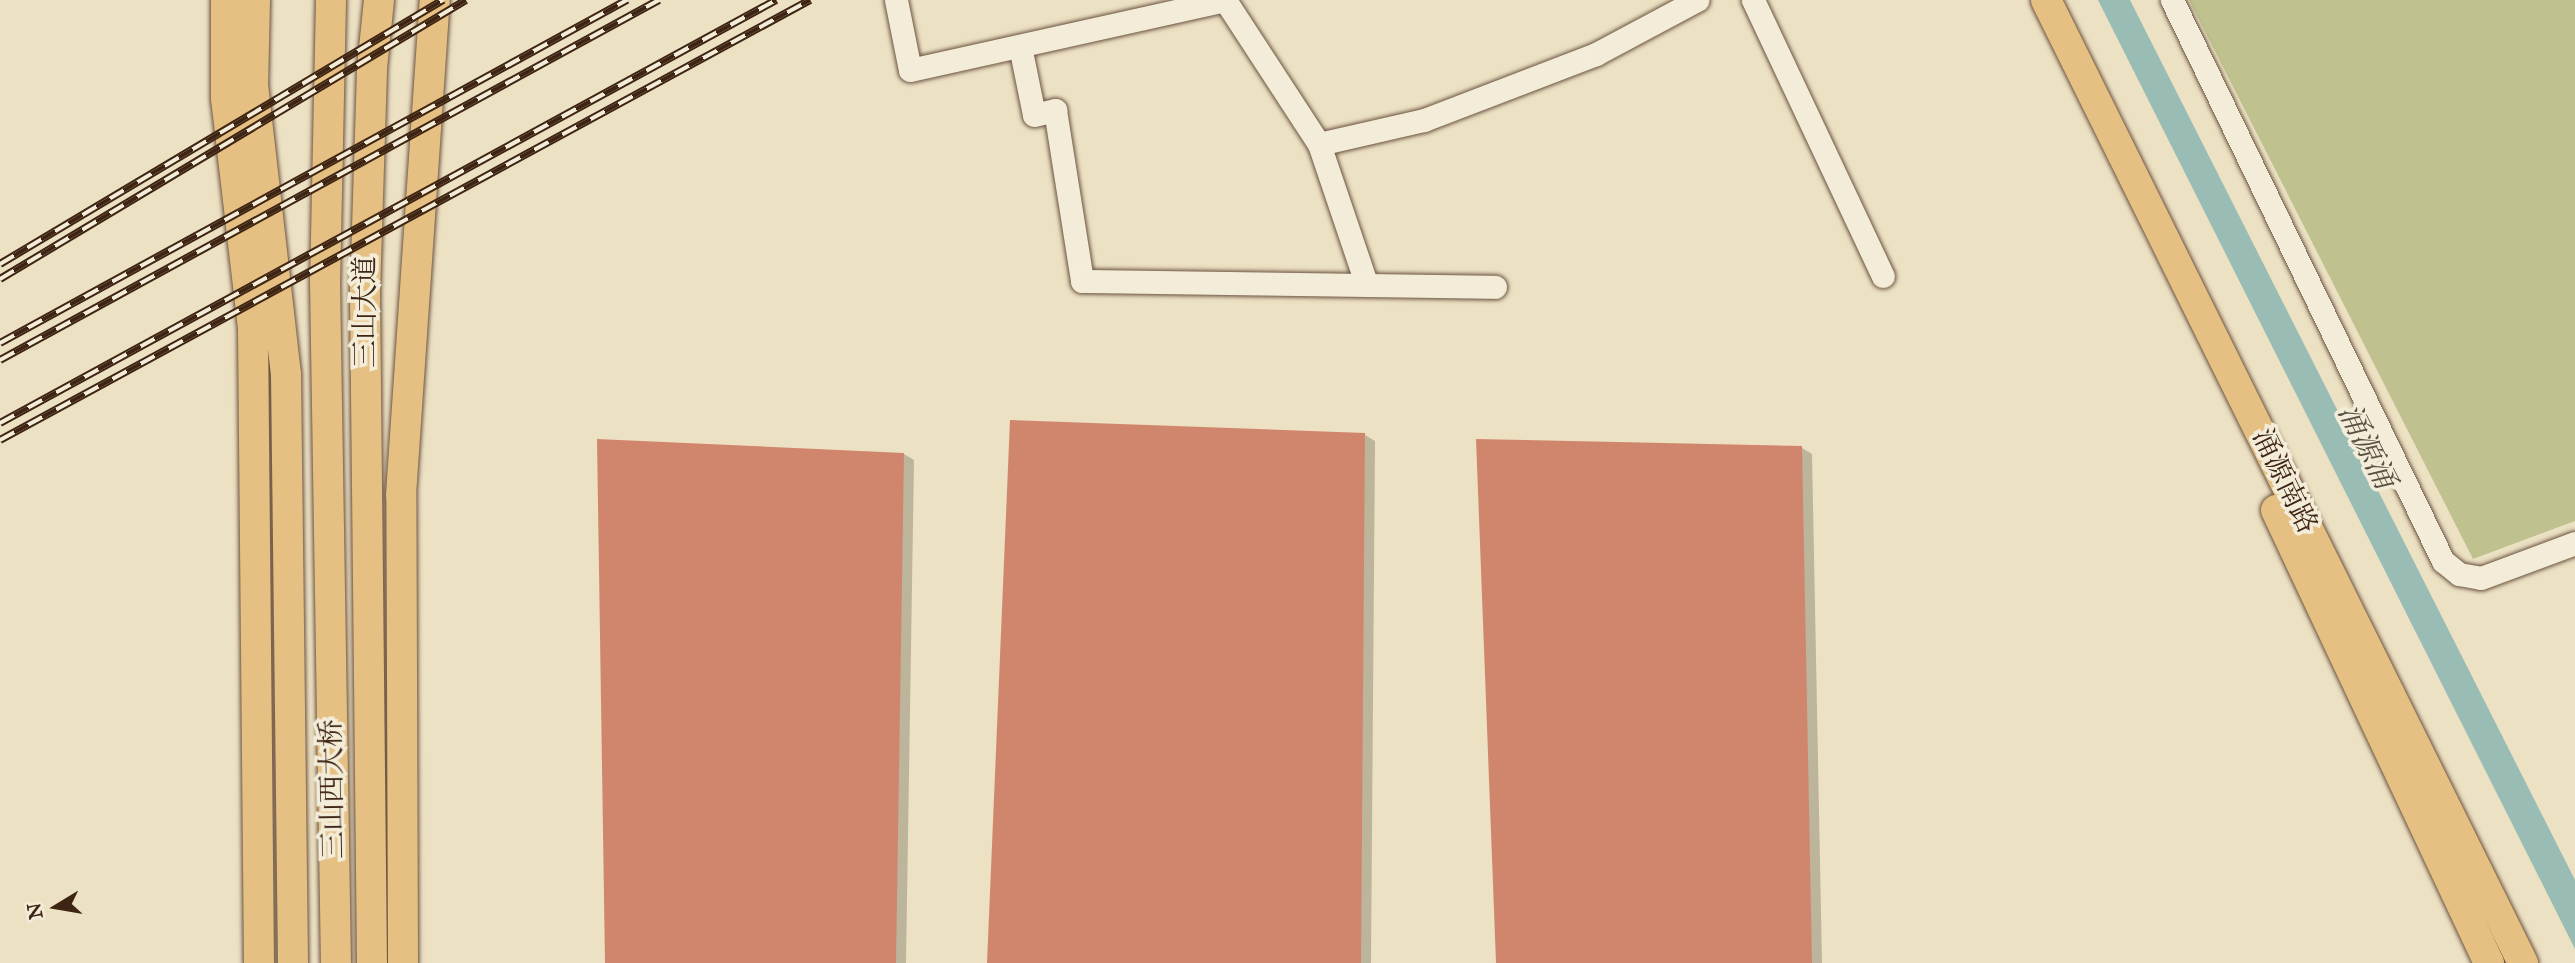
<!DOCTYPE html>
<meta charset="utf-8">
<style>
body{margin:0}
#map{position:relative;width:2575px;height:963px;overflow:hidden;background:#ede1c4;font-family:"IM FELL Great Primer","Noto Serif SC",serif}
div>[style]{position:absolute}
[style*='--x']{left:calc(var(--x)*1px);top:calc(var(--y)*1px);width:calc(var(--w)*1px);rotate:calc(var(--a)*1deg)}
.green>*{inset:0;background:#bfc18f}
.water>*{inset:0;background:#99bdb5}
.shadow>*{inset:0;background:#0003}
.building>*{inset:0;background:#d0866d}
.roads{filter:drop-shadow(0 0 2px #6a533f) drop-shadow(0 0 2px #6a533f)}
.minor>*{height:23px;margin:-11.5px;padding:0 11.5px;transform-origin:11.5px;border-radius:11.5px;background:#f3ecd9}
.major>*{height:30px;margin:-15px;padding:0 15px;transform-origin:15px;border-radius:15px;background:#e6c082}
.rail>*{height:8px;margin-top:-4px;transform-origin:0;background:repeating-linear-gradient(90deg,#f3ecd9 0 16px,#3e2413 0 32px);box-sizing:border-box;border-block:2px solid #3e2413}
span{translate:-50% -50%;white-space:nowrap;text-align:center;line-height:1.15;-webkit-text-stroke:7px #f3ecd9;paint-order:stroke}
.street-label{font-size:28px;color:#3e2413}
.water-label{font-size:30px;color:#595244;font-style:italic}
.north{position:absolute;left:21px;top:872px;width:70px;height:70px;-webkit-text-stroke:5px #f3ecd9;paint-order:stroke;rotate:259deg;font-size:19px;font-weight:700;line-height:28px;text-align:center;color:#3e2413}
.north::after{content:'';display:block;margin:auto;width:24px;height:32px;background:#3e2413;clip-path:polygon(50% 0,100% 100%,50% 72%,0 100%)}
</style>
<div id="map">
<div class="green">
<div style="clip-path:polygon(2189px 0,2575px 0,2575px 521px,2473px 559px)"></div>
</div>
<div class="water">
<div style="clip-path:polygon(2098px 0,2130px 0,2575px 880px,2575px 949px)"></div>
</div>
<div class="shadow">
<div style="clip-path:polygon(1365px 435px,1375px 441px,1371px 963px,989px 963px)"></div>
<div style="clip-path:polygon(1802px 448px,1812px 454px,1822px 963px,1497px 963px)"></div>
<div style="clip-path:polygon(904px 454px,914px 460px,906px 963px,607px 963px)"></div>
</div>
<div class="building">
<div style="clip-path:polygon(1010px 420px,1365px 433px,1361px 963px,987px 963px)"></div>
<div style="clip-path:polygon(597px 439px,904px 453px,896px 963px,605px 963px)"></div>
<div style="clip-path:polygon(1476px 439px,1802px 446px,1812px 963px,1496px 963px)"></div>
</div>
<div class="roads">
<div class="minor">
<div style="--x:896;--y:0;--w:71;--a:78.7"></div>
<div style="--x:910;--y:70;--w:323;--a:-12.5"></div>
<div style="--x:1225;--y:0;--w:172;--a:56.9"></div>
<div style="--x:1319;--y:144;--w:147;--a:71.3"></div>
<div style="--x:1753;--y:0;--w:305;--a:64.8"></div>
<div style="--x:2172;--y:0;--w:623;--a:64.22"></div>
<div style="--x:2443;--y:561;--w:21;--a:39"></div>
<div style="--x:2459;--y:574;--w:22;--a:10"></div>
<div style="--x:2481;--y:578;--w:100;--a:-20.4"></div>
<div style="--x:1020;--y:46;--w:70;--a:78.5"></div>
<div style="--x:1034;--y:115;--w:22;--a:-13"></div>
<div style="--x:1055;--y:110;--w:173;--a:81"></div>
<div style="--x:1082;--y:281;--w:413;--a:0.8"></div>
<div style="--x:1319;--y:144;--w:108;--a:-12.9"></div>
<div style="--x:1424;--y:120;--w:184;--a:-21"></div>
<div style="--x:1596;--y:54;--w:115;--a:-28.1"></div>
</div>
<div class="major">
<div style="--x:226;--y:0;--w:98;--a:90"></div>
<div style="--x:226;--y:98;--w:233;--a:83.3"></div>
<div style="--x:253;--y:329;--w:634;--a:89.46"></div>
<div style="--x:255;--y:0;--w:85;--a:91.3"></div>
<div style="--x:253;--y:85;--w:291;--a:83.5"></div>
<div style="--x:286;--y:374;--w:589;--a:89.32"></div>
<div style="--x:331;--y:0;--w:281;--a:91.2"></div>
<div style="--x:325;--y:281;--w:682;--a:89.08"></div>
<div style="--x:2046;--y:0;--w:1075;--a:63.65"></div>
<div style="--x:2276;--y:510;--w:501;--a:64.82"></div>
<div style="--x:372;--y:963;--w:670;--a:-90.6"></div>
<div style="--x:365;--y:293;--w:225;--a:-88.2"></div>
<div style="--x:372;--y:68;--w:68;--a:-84.1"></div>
<div style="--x:403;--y:963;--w:468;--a:-90.2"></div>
<div style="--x:401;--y:495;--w:496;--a:-86.1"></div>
</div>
</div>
<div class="rail">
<div style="--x:0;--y:264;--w:516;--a:-30.79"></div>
<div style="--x:0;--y:279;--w:543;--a:-30.91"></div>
<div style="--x:0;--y:343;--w:715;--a:-28.68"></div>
<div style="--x:0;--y:360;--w:751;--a:-28.65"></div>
<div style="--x:0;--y:423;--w:884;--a:-28.59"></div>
<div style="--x:0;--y:440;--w:922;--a:-28.51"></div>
</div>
<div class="street-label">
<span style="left:365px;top:312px;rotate:-90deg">三山大道</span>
<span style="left:2285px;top:481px;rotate:64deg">涌源南路</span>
<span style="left:332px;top:789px;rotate:-91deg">三山西大桥</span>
</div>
<div class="water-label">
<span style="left:2367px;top:446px;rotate:63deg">涌源涌</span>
</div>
<div class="north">N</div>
</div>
